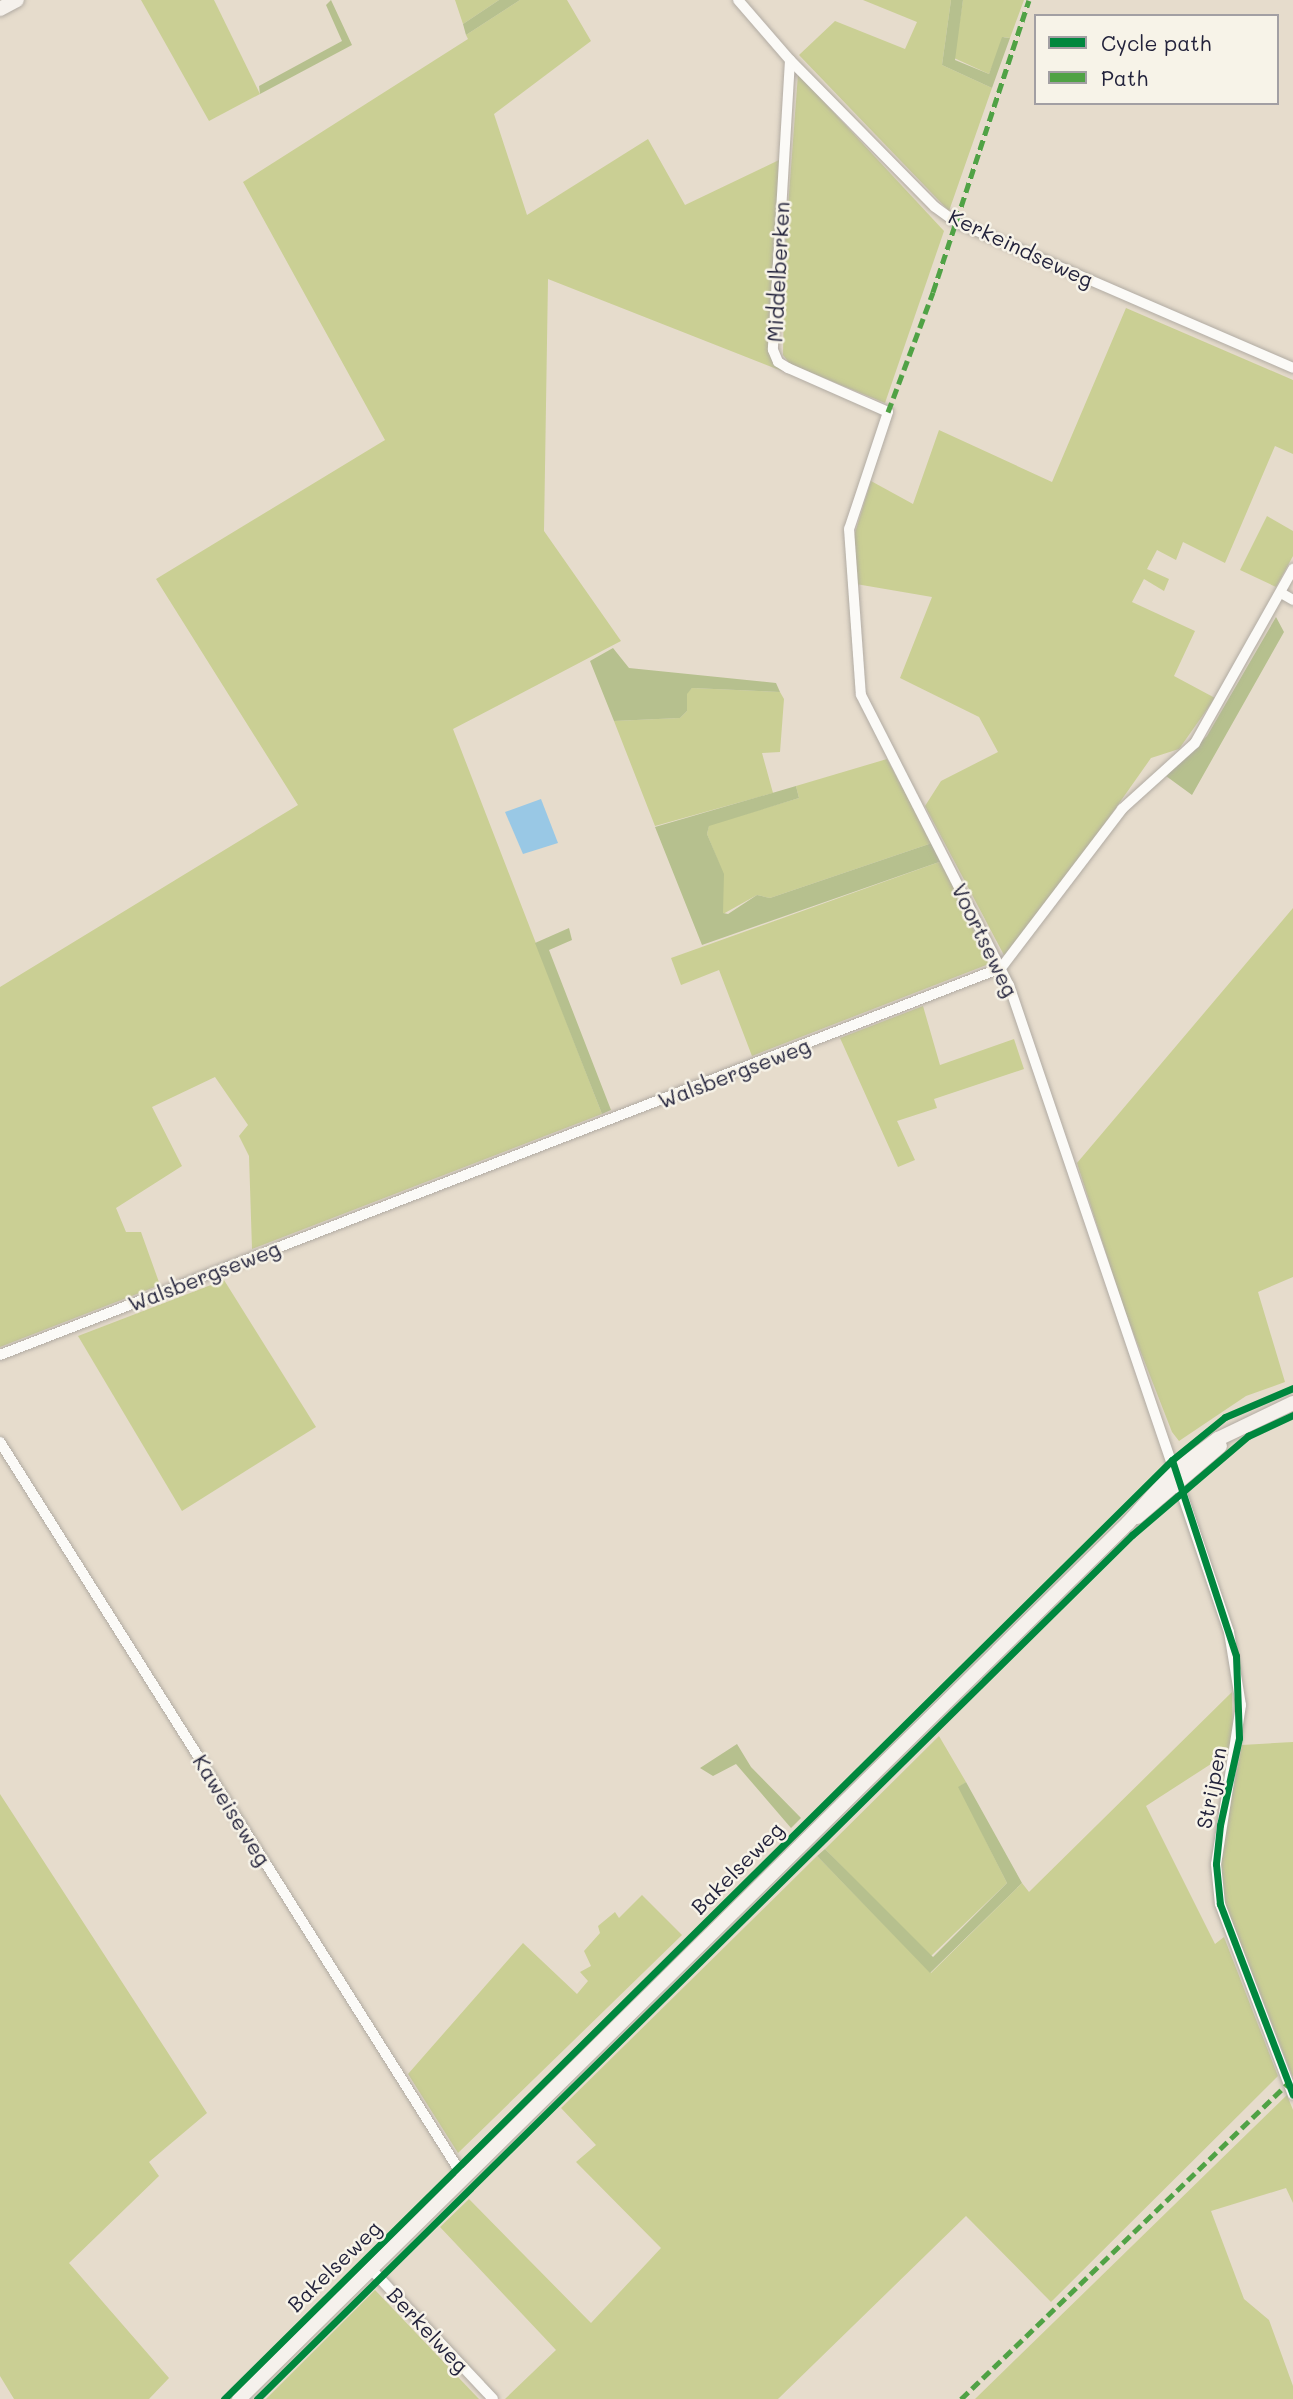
<!DOCTYPE html>
<style>
body{margin:0}
#map{position:relative;width:1293px;height:2399px;overflow:hidden;background:#e6dccc;font-family:Mali,sans-serif}
div>[style]{position:absolute}
[style*='--x']{left:calc(var(--x)*1px);top:calc(var(--y)*1px);width:calc(var(--w)*1px);rotate:calc(var(--a)*1deg)}
.green>*{inset:0;background:#cacf94}
.forest>*{inset:0;background:#b6c08e}
.water>*{inset:0;background:#99c8e5}
.roads{filter:drop-shadow(0 0 2px #b1aba3) drop-shadow(0 0 2px #b1aba3)}
.street>*{height:10px;margin:-5px;padding:0 5px;transform-origin:5px;border-radius:5px;background:#fbfaf7}
.secondary>*{height:14px;margin:-7px;padding:0 7px;transform-origin:7px;border-radius:7px;background:#f5f1ec}
.quiet>*{height:5px;margin-top:-2.5px;transform-origin:0;background:repeating-linear-gradient(90deg,#50a245 0 10px,transparent 0 15px)}
.cycleway>*{height:7px;margin:-3.5px;padding:0 3.5px;transform-origin:3.5px;border-radius:3.5px;background:#00873e}
span{translate:-50% -50%;white-space:nowrap;text-align:center;line-height:1.15;-webkit-text-stroke:5px #f7f3e8;paint-order:stroke}
.street-label{font-size:21px;color:#22223b}
.legend{position:absolute;left:1034px;top:14px;width:245px;height:91px;box-sizing:border-box;background:#f7f3e8;border:2px solid #a29fa3;margin:0;padding:9px 12px;list-style:none;font-size:21px;color:#22223b}
.legend li{display:flex;align-items:center;gap:14px;height:35px}
.legend b{width:35px;border:2px solid #a29fa3}
</style>
<div id="map">
<div class="green">
<div style="clip-path:polygon(141px 0,214px 0,260px 94px,209px 121px)"></div>
<div style="clip-path:polygon(455px 0,499px 0,463px 24px)"></div>
<div style="clip-path:polygon(520px 0,567px 0,591px 41px,494px 114px,527px 215px,648px 139px,685px 205px,779px 160px,776px 364px,782px 371px,548px 279px,544px 531px,621px 641px,453px 729px,602px 1114px,252px 1249px,249px 1156px,239px 1136px,248px 1125px,215px 1077px,152px 1107px,182px 1166px,116px 1208px,126px 1232px,141px 1232px,160px 1285px,0 1347px,0 987px,298px 805px,156px 579px,385px 440px,243px 182px,468px 39px,466px 35px)"></div>
<div style="clip-path:polygon(863px 0,951px 0,942px 65px,992px 88px,949px 211px,799px 55px,835px 21px,905px 49px,917px 22px)"></div>
<div style="clip-path:polygon(963px 0,1024px 0,1010px 38px,1004px 37px,989px 74px,954px 58px)"></div>
<div style="clip-path:polygon(798px 74px,944px 231px,885px 403px,790px 364px,783px 355px,785px 248px)"></div>
<div style="clip-path:polygon(1126px 308px,1293px 380px,1293px 454px,1275px 446px,1225px 563px,1183px 542px,1176px 560px,1157px 550px,1147px 569px,1169px 579px,1164px 591px,1144px 579px,1132px 602px,1195px 631px,1174px 676px,1215px 698px,1179px 749px,1151px 758px,1046px 907px,1005px 957px,925px 806px,941px 781px,998px 752px,979px 717px,900px 678px,932px 597px,856px 584px,854px 536px,871px 481px,913px 504px,939px 430px,1052px 482px)"></div>
<div style="clip-path:polygon(1267px 516px,1293px 531px,1293px 556px,1276px 587px,1240px 570px)"></div>
<div style="clip-path:polygon(692px 688px,780px 692px,784px 699px,780px 752px,762px 753px,773px 793px,655px 826px,614px 721px,680px 718px,687px 711px,686px 694px)"></div>
<div style="clip-path:polygon(887px 759px,932px 843px,770px 898px,757px 895px,723px 914px,720px 866px,707px 834px,709px 825px,799px 798px,796px 786px)"></div>
<div style="clip-path:polygon(942px 861px,989px 964px,752px 1056px,719px 970px,681px 985px,671px 958px)"></div>
<div style="clip-path:polygon(1293px 908px,1293px 1277px,1258px 1292px,1285px 1382px,1246px 1396px,1179px 1441px,1172px 1432px,1124px 1309px,1077px 1163px)"></div>
<div style="clip-path:polygon(923px 1006px,940px 1065px,1014px 1039px,1024px 1069px,934px 1099px,937px 1108px,897px 1121px,915px 1160px,898px 1167px,840px 1038px)"></div>
<div style="clip-path:polygon(224px 1280px,316px 1427px,182px 1511px,78px 1336px)"></div>
<div style="clip-path:polygon(1232px 1692px,1233px 1737px,1228px 1753px,1146px 1806px,1215px 1944px,1224px 1937px,1278px 2076px,1051px 2302px,966px 2216px,778px 2399px,505px 2399px,556px 2350px,440px 2227px,469px 2199px,591px 2323px,661px 2248px,576px 2162px,596px 2145px,561px 2108px,817px 1856px,931px 1973px,1022px 1883px,1029px 1892px)"></div>
<div style="clip-path:polygon(939px 1736px,966px 1782px,959px 1787px,1007px 1883px,930px 1957px,825px 1849px)"></div>
<div style="clip-path:polygon(1293px 1742px,1293px 2078px,1226px 1906px,1219px 1860px,1242px 1745px)"></div>
<div style="clip-path:polygon(0 1794px,207px 2113px,149px 2162px,159px 2176px,69px 2263px,169px 2378px,149px 2399px,14px 2399px,0 2376px)"></div>
<div style="clip-path:polygon(642px 1895px,682px 1935px,458px 2153px,408px 2074px,523px 1943px,577px 1994px,588px 1981px,580px 1972px,591px 1966px,584px 1951px,600px 1933px,598px 1926px,615px 1912px,619px 1918px)"></div>
<div style="clip-path:polygon(1287px 2095px,1293px 2110px,1293px 2203px,1286px 2188px,1211px 2211px,1244px 2299px,1269px 2320px,1293px 2386px,1293px 2399px,975px 2399px)"></div>
<div style="clip-path:polygon(375px 2290px,479px 2399px,266px 2399px)"></div>
</div>
<div class="forest">
<div style="clip-path:polygon(331px 0,352px 45px,260px 94px,259px 86px,342px 41px,326px 5px)"></div>
<div style="clip-path:polygon(499px 0,520px 0,466px 35px,463px 24px)"></div>
<div style="clip-path:polygon(951px 0,963px 0,955px 60px,989px 74px,1002px 37px,1010px 38px,992px 88px,942px 65px)"></div>
<div style="clip-path:polygon(1276px 617px,1284px 632px,1192px 795px,1166px 776px,1207px 736px)"></div>
<div style="clip-path:polygon(613px 648px,629px 668px,776px 683px,780px 692px,692px 688px,687px 694px,687px 711px,680px 718px,614px 721px,590px 661px)"></div>
<div style="clip-path:polygon(796px 786px,799px 798px,709px 826px,707px 834px,724px 874px,723px 913px,728px 914px,757px 895px,770px 898px,932px 843px,942px 861px,702px 945px,655px 827px)"></div>
<div style="clip-path:polygon(569px 928px,572px 940px,549px 950px,611px 1110px,602px 1114px,535px 943px)"></div>
<div style="clip-path:polygon(737px 1744px,751px 1767px,801px 1818px,791px 1828px,736px 1764px,713px 1776px,700px 1768px)"></div>
<div style="clip-path:polygon(966px 1782px,1022px 1883px,930px 1973px,817px 1856px,825px 1849px,933px 1957px,1007px 1883px,958px 1787px)"></div>
</div>
<div class="water">
<div style="clip-path:polygon(541px 799px,558px 843px,523px 854px,505px 812px)"></div>
</div>
<div class="roads">
<div class="street">
<div style="--x:738;--y:0;--w:79;--a:49.1"></div>
<div style="--x:790;--y:60;--w:206;--a:45.4"></div>
<div style="--x:935;--y:207;--w:26;--a:36"></div>
<div style="--x:956;--y:222;--w:367;--a:23.4"></div>
<div style="--x:790;--y:60;--w:290;--a:93.4"></div>
<div style="--x:773;--y:350;--w:13;--a:67"></div>
<div style="--x:778;--y:362;--w:12;--a:31"></div>
<div style="--x:788;--y:368;--w:109;--a:23.7"></div>
<div style="--x:888;--y:412;--w:123;--a:108.4"></div>
<div style="--x:849;--y:529;--w:166;--a:85.9"></div>
<div style="--x:861;--y:695;--w:326;--a:63"></div>
<div style="--x:1009;--y:985;--w:683;--a:71.22"></div>
<div style="--x:1229;--y:1632;--w:74;--a:80.7"></div>
<div style="--x:1241;--y:1705;--w:161;--a:98.9"></div>
<div style="--x:1216;--y:1864;--w:40;--a:84.3"></div>
<div style="--x:1220;--y:1904;--w:204;--a:69.1"></div>
<div style="--x:1281;--y:593;--w:14;--a:30"></div>
<div style="--x:0;--y:1355;--w:1073;--a:-21.14"></div>
<div style="--x:1001;--y:968;--w:200;--a:-52.7"></div>
<div style="--x:1122;--y:809;--w:98;--a:-42.1"></div>
<div style="--x:1195;--y:743;--w:200;--a:-60.6"></div>
<div style="--x:0;--y:1442;--w:870;--a:57.77"></div>
<div style="--x:371;--y:2269;--w:178;--a:46.8"></div>
</div>
<div class="secondary">
<div style="--x:0;--y:9;--w:19;--a:-28"></div>
<div style="--x:1137;--y:1517;--w:109;--a:-40.5"></div>
<div style="--x:239;--y:2399;--w:1248;--a:-44.58"></div>
<div style="--x:1128;--y:1523;--w:70;--a:-47.9"></div>
<div style="--x:1175;--y:1471;--w:54;--a:-36.7"></div>
<div style="--x:1218;--y:1439;--w:83;--a:-25.6"></div>
</div>
</div>
<div class="quiet">
<div style="--x:888;--y:412;--w:128;--a:-69.4"></div>
<div style="--x:933;--y:292;--w:307;--a:-71.8"></div>
<div style="--x:961;--y:2399;--w:455;--a:-44"></div>
</div>
<div class="cycleway">
<div style="--x:1172;--y:1460;--w:206;--a:71.9"></div>
<div style="--x:1236;--y:1656;--w:82;--a:87.9"></div>
<div style="--x:1239;--y:1738;--w:89;--a:102.3"></div>
<div style="--x:1220;--y:1825;--w:39;--a:96"></div>
<div style="--x:1216;--y:1864;--w:40;--a:84.3"></div>
<div style="--x:1220;--y:1904;--w:204;--a:69.1"></div>
<div style="--x:224;--y:2399;--w:1334;--a:-44.73"></div>
<div style="--x:1172;--y:1460;--w:68;--a:-39.1"></div>
<div style="--x:1225;--y:1417;--w:74;--a:-23.1"></div>
<div style="--x:257;--y:2399;--w:1230;--a:-44.64"></div>
<div style="--x:1132;--y:1535;--w:153;--a:-40.5"></div>
<div style="--x:1248;--y:1436;--w:50;--a:-25"></div>
</div>
<div class="street-label">
<span style="left:1021px;top:248px;rotate:25deg">Kerkeindseweg</span>
<span style="left:778px;top:272px;rotate:-87deg">Middelberken</span>
<span style="left:985px;top:940px;rotate:64deg">Voortseweg</span>
<span style="left:734px;top:1073px;rotate:-21deg">Walsbergseweg</span>
<span style="left:204px;top:1276px;rotate:-21deg">Walsbergseweg</span>
<span style="left:1211px;top:1788px;rotate:-79deg">Strijpen</span>
<span style="left:232px;top:1810px;rotate:58deg">Kaweiseweg</span>
<span style="left:737px;top:1868px;rotate:-45deg">Bakelseweg</span>
<span style="left:334px;top:2266px;rotate:-44deg">Bakelseweg</span>
<span style="left:428px;top:2330px;rotate:47deg">Berkelweg</span>
</div>
<ul class="legend">
<li><b style="height:9px;background:#00873e"></b>Cycle path</li>
<li><b style="height:9px;background:#50a245"></b>Path</li>
</ul>
</div>
